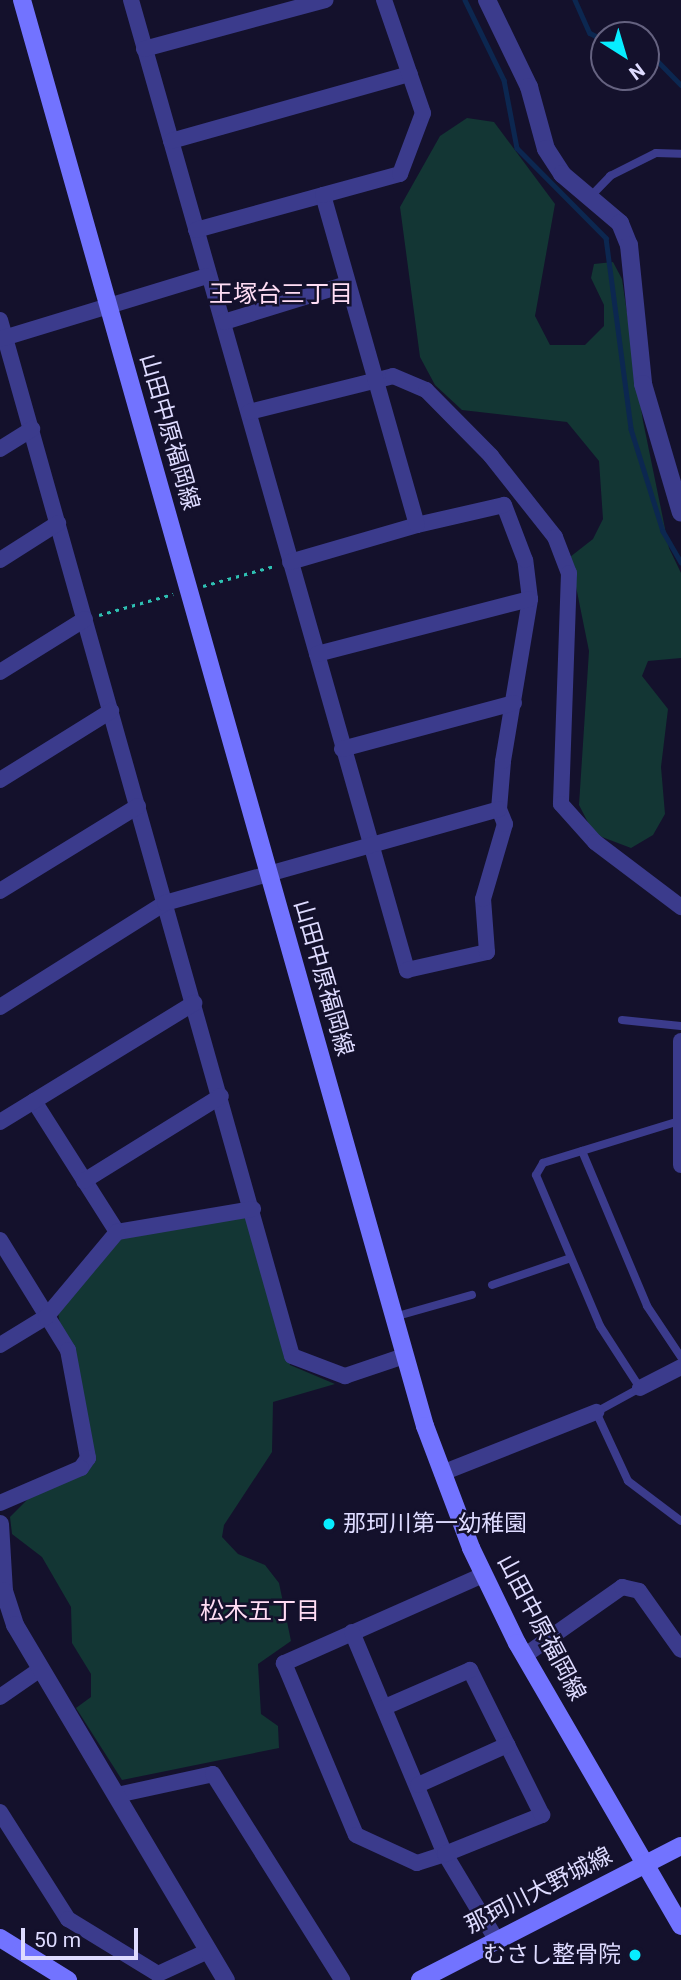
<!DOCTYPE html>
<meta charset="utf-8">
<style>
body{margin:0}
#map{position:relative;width:681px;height:1980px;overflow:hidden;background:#14112c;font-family:Roboto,"Noto Sans JP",sans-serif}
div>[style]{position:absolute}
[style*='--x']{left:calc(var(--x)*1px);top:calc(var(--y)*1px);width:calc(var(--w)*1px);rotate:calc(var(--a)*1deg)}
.green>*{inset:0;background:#133634}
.stream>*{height:4.5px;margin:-2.25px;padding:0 2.25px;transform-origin:2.25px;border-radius:2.25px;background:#0c2750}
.path>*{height:2.5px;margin-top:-1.25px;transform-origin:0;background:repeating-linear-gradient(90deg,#2ec1b3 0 3.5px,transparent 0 8.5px)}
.service>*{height:8px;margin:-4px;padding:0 4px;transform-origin:4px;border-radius:4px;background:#3b3b8c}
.minor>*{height:16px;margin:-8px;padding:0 8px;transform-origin:8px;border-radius:8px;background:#3b3b8c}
.tertiary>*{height:18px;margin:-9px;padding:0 9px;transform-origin:9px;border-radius:9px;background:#3b3b8c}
.secondary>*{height:18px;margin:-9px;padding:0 9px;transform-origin:9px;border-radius:9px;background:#7273ff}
.dots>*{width:19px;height:19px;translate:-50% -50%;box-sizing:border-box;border:4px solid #14112c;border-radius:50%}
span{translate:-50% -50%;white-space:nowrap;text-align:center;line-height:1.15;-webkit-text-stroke:5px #14112c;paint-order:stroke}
.street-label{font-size:23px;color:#dedbff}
.poi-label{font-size:23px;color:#dedbff}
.left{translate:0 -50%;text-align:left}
.right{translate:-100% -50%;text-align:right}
.neighbourhood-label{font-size:24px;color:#ffddf4}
.north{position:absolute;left:590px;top:21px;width:70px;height:70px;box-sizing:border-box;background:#14112c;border:2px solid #656280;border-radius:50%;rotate:143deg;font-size:19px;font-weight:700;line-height:28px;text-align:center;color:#dedbff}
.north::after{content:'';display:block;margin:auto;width:24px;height:32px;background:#07edff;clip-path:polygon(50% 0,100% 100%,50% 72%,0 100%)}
.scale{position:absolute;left:21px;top:1928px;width:117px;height:32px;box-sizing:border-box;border:4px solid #dedbff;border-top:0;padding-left:9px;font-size:21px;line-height:24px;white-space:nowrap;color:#dedbff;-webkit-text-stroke:5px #14112c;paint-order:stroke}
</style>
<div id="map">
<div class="green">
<div style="clip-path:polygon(467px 118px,494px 122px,555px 204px,535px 316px,550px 345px,585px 345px,604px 326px,604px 305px,591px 278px,594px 264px,613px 262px,622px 279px,643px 421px,669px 548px,681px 573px,681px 658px,648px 661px,642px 676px,668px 709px,661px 767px,665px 814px,653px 835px,631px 848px,594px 834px,579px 805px,589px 651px,570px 557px,593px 539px,603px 519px,599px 461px,567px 422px,462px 410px,435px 385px,420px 357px,400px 207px,440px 136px)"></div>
<div style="clip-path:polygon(247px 1215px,290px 1365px,335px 1384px,273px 1402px,272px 1452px,224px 1525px,222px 1537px,238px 1554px,265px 1565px,279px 1583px,291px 1641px,258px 1664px,261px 1714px,278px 1726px,279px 1748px,122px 1780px,76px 1708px,91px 1697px,91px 1674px,72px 1643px,71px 1607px,42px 1557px,12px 1534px,10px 1517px,40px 1487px,86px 1470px,58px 1313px,116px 1240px)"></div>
</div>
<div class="stream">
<div style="--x:465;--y:0;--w:89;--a:64"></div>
<div style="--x:504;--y:80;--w:69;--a:79.2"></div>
<div style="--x:517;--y:148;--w:127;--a:45.3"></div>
<div style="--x:606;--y:238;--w:193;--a:82.5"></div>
<div style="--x:631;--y:429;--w:107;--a:72.6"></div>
<div style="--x:663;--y:531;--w:36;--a:60"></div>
<div style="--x:575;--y:0;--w:36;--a:66"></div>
<div style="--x:590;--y:33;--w:16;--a:27"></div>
<div style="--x:646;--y:49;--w:50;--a:45.8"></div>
</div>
<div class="path">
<div style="--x:203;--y:586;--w:74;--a:-15.7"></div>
<div style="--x:99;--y:615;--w:77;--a:-15.8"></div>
</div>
<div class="service">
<div style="--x:591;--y:196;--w:28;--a:-46"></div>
<div style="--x:610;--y:176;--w:51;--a:-26.6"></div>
<div style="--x:656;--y:153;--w:25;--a:2"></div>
<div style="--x:622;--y:1020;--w:59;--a:5.8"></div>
<div style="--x:676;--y:1122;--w:139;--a:162.9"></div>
<div style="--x:543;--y:1163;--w:14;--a:120"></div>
<div style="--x:536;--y:1175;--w:164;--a:67"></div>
<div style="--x:600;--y:1326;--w:74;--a:57.2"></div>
<div style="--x:640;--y:1388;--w:50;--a:151.4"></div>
<div style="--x:596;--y:1412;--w:76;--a:65.1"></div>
<div style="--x:628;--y:1481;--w:66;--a:37"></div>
<div style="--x:582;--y:1151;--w:168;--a:67.2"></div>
<div style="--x:647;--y:1306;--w:61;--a:56.3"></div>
<div style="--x:492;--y:1285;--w:83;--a:-18.9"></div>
<div style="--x:394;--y:1317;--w:81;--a:-15.8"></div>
</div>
<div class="minor">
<div style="--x:131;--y:0;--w:1009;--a:74.12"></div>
<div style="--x:407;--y:970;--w:82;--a:-12.7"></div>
<div style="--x:487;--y:952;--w:53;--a:-94.3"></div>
<div style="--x:483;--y:899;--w:78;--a:-73.7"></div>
<div style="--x:505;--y:824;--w:16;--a:-112"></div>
<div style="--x:499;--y:809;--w:48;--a:-85.2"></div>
<div style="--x:503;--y:761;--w:164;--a:-80.5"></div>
<div style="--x:530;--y:599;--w:39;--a:-97"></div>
<div style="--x:525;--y:560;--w:59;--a:-110.9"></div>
<div style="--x:504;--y:505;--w:89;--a:167.1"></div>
<div style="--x:144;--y:49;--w:188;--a:-15.1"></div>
<div style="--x:171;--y:141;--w:248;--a:-15.7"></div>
<div style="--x:196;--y:230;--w:132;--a:-15.4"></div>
<div style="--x:0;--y:320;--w:1076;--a:74.26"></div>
<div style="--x:292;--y:1356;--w:57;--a:20.7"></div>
<div style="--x:345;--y:1376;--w:62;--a:-18.7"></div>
<div style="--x:224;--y:322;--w:129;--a:-17.2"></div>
<div style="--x:0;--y:339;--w:216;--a:-16.9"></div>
<div style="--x:249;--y:412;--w:148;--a:-14"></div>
<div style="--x:393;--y:376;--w:36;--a:23"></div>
<div style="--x:426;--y:390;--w:93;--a:45.4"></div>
<div style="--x:491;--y:456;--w:103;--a:51.7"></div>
<div style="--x:555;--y:537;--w:39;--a:69"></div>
<div style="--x:569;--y:573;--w:231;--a:92"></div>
<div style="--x:561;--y:804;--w:51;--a:48.2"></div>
<div style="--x:595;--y:842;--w:108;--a:37.1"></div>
<div style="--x:0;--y:449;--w:38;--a:-32"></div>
<div style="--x:0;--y:560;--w:69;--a:-32.5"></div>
<div style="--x:290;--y:562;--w:132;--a:-16.2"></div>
<div style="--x:417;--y:525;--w:343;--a:-105.9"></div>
<div style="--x:323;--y:195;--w:80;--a:-15.3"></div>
<div style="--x:400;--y:174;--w:65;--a:-69.3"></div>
<div style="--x:423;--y:113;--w:120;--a:-109"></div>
<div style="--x:317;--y:654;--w:220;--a:-14.5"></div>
<div style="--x:0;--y:672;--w:100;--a:-31.9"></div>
<div style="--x:342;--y:749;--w:178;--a:-15"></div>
<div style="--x:0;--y:780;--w:131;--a:-31.9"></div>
<div style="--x:0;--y:891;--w:162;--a:-31.6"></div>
<div style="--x:0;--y:1007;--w:195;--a:-32.2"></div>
<div style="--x:165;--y:903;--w:347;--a:-15.7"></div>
<div style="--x:681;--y:1041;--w:124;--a:90"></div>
<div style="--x:34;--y:1101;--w:155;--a:57.6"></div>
<div style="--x:117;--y:1232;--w:138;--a:-9.6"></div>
<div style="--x:0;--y:1122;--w:228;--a:-31.5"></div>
<div style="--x:84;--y:1181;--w:161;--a:-31.8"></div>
<div style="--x:0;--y:1240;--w:129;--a:58.3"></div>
<div style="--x:68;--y:1350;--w:110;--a:79.5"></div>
<div style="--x:88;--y:1458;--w:12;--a:125"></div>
<div style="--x:81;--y:1468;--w:88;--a:156.6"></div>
<div style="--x:0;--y:1345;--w:54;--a:-31.3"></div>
<div style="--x:46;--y:1317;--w:111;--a:-50.1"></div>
<div style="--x:640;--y:1388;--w:46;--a:-27.1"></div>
<div style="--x:442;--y:1473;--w:166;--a:-21.6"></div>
<div style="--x:483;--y:1575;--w:218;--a:156.1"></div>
<div style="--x:284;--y:1663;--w:186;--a:67.3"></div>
<div style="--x:356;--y:1835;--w:67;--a:24.7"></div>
<div style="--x:417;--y:1863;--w:29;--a:-18"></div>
<div style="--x:445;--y:1854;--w:101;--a:59.1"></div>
<div style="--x:352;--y:1632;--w:241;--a:67.3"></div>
<div style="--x:445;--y:1854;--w:105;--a:-21.9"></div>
<div style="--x:542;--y:1815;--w:162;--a:-116.4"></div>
<div style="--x:470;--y:1670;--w:93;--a:156.5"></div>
<div style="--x:524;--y:1656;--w:120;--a:-35.1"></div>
<div style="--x:622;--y:1587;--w:17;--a:13"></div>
<div style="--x:639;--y:1591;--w:72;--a:54.6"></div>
<div style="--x:0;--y:1697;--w:47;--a:-34.7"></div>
<div style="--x:418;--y:1785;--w:98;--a:-24.2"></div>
<div style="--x:117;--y:1795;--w:98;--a:-12.3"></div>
<div style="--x:213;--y:1774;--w:243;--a:57.9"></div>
<div style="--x:0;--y:1812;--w:127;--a:57.6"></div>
<div style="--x:68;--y:1919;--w:105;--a:31.4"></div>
<div style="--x:158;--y:1974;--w:55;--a:-24.7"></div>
</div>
<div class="tertiary">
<div style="--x:487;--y:0;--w:97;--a:64.2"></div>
<div style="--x:529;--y:87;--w:64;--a:74.7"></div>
<div style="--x:546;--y:149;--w:30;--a:57"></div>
<div style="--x:562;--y:174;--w:76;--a:40.2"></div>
<div style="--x:620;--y:223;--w:24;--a:68"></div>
<div style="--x:629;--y:245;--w:140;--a:84.2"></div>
<div style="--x:643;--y:384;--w:134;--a:73.6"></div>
<div style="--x:0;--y:1524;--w:67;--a:86.6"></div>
<div style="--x:4;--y:1591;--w:36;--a:72"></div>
<div style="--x:15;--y:1625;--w:413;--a:59.3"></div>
</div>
<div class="secondary">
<div style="--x:22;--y:0;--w:1482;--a:74.22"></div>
<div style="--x:425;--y:1426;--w:130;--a:69.3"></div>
<div style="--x:471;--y:1548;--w:106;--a:64.2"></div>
<div style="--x:517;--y:1643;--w:327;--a:59.9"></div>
<div style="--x:0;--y:1938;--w:80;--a:31.7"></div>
<div style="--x:420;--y:1980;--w:293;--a:-27.2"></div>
</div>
<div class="dots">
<div style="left:329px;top:1524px;background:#07edff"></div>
<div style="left:635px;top:1955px;background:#07edff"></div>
</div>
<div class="street-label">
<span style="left:169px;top:432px;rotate:74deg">山田中原福岡線</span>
<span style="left:323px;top:978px;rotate:74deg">山田中原福岡線</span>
<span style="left:541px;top:1628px;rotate:62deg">山田中原福岡線</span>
<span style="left:539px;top:1891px;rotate:-27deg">那珂川大野城線</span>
</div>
<div class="poi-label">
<span class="left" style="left:343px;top:1524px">那珂川第一幼稚園</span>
<span class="right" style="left:621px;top:1955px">むさし整骨院</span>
</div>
<div class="neighbourhood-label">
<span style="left:281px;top:295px">王塚台三丁目</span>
<span style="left:260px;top:1612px">松木五丁目</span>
</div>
<div class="north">N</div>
<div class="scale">50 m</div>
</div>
